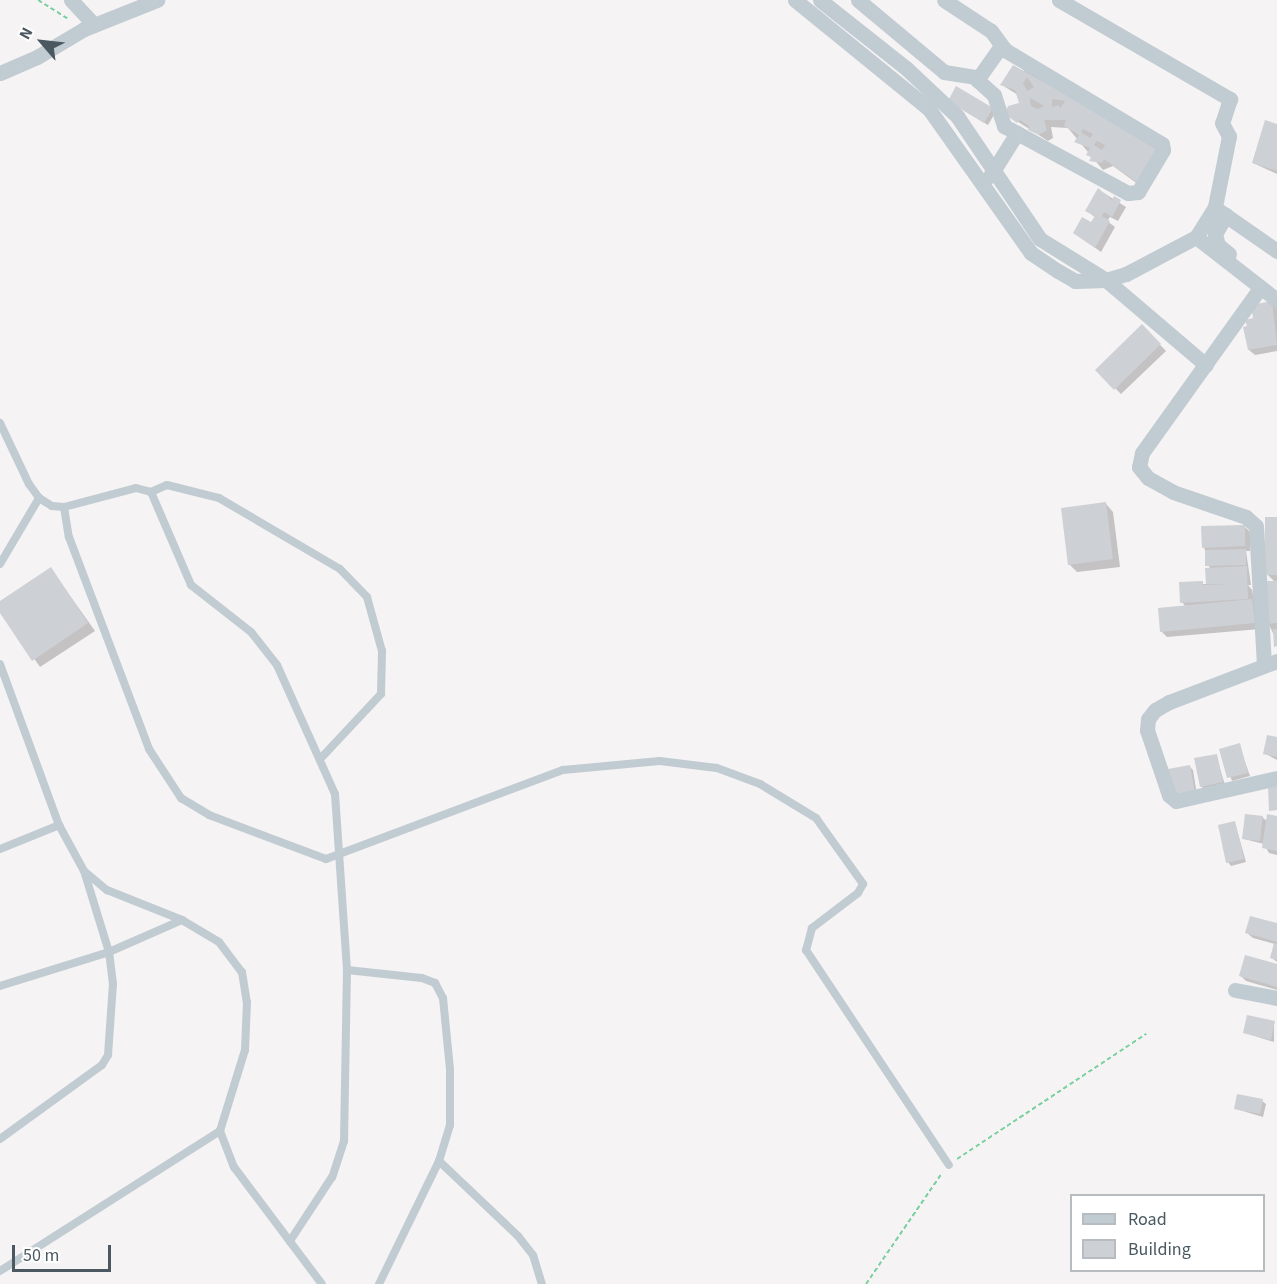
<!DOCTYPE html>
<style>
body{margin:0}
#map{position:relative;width:1277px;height:1284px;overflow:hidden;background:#f5f3f3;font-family:"Source Sans 3",sans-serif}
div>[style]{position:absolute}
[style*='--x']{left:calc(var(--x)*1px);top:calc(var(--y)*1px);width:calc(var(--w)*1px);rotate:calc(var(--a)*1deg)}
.shadow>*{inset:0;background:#0003}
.building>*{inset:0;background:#cdd0d5}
.path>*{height:2px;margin-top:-1px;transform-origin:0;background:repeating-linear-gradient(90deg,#79d09f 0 4.5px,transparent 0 7.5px)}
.lane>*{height:8px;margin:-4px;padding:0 4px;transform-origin:4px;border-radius:4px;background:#c1cbd2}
.street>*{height:15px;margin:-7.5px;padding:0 7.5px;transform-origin:7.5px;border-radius:7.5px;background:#c1cbd2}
span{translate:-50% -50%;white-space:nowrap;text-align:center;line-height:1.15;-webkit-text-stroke:4.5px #fff;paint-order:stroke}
.legend{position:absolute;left:1070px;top:1194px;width:195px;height:78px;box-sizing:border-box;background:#fff;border:2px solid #b7bcc0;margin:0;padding:8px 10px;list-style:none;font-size:18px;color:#4a5861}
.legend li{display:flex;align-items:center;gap:12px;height:30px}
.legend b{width:30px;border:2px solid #b7bcc0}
.north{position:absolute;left:12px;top:12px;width:60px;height:60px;-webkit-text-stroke:4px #fff;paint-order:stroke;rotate:298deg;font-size:16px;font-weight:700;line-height:24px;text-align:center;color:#4a5861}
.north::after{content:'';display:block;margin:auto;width:21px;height:27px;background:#4a5861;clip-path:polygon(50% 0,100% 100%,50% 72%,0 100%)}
.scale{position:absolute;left:12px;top:1245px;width:99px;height:27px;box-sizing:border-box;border:3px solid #4a5861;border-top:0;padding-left:8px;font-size:18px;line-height:21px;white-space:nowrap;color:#4a5861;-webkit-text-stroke:4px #fff;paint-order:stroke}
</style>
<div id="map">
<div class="shadow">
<div style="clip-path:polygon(1026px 69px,1074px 102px,1146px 190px,1113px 166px,1103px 170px,1068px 128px,1051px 127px,1053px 138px,1048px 141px,1006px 114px,1021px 104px,1018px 95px,1002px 85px)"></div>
<div style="clip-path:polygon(953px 104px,992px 109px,995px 113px,988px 125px)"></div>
<div style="clip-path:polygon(1277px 126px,1277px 174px,1253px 163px)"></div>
<div style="clip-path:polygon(1099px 190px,1126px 207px,1118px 221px,1110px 217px,1107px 221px,1115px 227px,1101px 252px,1075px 233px,1092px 224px,1096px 218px,1087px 211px)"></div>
<div style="clip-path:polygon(1272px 303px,1277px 308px,1277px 351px,1255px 355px,1249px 350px,1255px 319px)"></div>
<div style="clip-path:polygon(1142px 326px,1166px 351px,1121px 394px,1097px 370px)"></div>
<div style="clip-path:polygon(1106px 504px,1113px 512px,1120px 567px,1077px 572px,1069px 564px)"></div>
<div style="clip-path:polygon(1277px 519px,1277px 641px,1268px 623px,1275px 582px,1267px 574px)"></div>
<div style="clip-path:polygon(1244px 526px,1250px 532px,1250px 551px,1246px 551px,1251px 585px,1248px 585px,1252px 590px,1260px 629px,1167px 637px,1162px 632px,1186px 607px,1182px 602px,1181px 584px,1207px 584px,1210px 569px,1204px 547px)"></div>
<div style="clip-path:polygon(51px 569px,95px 631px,40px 667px,0 610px,0 603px)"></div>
<div style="clip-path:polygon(1277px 738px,1277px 760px,1264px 753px)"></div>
<div style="clip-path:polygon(1239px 745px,1250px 776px,1232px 781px,1221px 750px)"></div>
<div style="clip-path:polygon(1216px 755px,1225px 785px,1204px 789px,1201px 786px)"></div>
<div style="clip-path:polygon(1189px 766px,1193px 770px,1197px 795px,1170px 770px)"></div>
<div style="clip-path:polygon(1262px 817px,1268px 822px,1277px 818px,1277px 855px,1269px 853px,1264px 844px,1244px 839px)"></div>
<div style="clip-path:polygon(1235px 823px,1246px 862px,1231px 866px,1228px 862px)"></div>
<div style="clip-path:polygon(1277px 924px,1277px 962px,1272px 958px,1275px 944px,1253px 938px,1247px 933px)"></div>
<div style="clip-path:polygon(1277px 966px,1277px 990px,1246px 981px,1241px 976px)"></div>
<div style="clip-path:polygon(1274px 1022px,1274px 1042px,1245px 1033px)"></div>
<div style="clip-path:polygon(1262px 1101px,1266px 1104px,1263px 1117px,1236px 1109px)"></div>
</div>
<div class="building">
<div style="clip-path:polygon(evenodd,1013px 65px,1159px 146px,1138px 183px,1104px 159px,1102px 163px,1089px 161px,1091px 157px,1086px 155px,1090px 148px,1074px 142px,1079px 135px,1064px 126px,1066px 120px,1044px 120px,1047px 130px,1039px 135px,1028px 130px,1029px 126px,1020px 120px,1017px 123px,1005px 114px,1008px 106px,1019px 103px,1015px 90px,1000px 85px,1013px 65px,1027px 77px,1034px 87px,1027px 91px,1023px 83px,1027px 77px,1013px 65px,1030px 98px,1044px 106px,1037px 109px,1031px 106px,1030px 98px,1013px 65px,1052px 99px,1065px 101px,1060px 109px,1059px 105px,1052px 107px,1052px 99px,1013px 65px,1083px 129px,1093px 134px,1090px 138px,1081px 132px,1083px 129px,1013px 65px,1097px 141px,1105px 145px,1102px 150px,1094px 145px,1097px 141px)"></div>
<div style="clip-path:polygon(956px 86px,993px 108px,984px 123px,948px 101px)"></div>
<div style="clip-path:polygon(1265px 120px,1277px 124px,1277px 171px,1252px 163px)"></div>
<div style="clip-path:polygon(1098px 188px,1112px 200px,1114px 196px,1121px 200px,1112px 217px,1104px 212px,1102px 216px,1110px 221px,1095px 248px,1073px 233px,1082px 217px,1091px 222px,1095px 216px,1085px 211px)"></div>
<div style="clip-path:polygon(1272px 301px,1277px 345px,1248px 350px,1243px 327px,1247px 326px,1245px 320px,1253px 318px,1251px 305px)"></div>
<div style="clip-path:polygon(1142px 324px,1161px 344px,1114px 390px,1095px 370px)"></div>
<div style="clip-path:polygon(1106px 502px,1113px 559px,1068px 565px,1061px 508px)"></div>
<div style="clip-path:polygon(1265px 517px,1277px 517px,1277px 575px,1265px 575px)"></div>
<div style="clip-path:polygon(1245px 525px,1245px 546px,1202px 548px,1201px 526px)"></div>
<div style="clip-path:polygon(1246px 549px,1246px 565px,1205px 566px,1205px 550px)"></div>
<div style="clip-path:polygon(1247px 566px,1248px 599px,1180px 603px,1179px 582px,1203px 581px,1203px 585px,1230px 584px,1206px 584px,1205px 568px)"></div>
<div style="clip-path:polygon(51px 567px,88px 623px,32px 661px,0 613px,0 601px)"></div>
<div style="clip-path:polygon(1265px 581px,1277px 581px,1277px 623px,1267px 624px)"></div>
<div style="clip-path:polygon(1252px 599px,1255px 623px,1160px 632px,1158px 608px)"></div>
<div style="clip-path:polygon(1273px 629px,1277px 629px,1277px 646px,1274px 647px)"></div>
<div style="clip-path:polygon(1267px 735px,1277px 737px,1277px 757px,1263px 754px)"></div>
<div style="clip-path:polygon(1240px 743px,1248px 773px,1227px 778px,1219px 749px)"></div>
<div style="clip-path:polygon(1217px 754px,1223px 782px,1200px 787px,1194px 758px)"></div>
<div style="clip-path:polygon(1190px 765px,1195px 792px,1173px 796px,1168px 769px)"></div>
<div style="clip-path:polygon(1277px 784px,1277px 810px,1269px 811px,1268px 785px)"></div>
<div style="clip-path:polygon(1245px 814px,1263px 816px,1260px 841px,1242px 839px)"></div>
<div style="clip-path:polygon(1267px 814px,1277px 816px,1277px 851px,1262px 848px)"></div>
<div style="clip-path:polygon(1235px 821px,1244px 859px,1226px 863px,1218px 825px)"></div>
<div style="clip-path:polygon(1250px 916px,1277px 923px,1277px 942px,1245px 933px)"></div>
<div style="clip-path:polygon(1274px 943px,1277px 944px,1277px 960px,1270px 958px)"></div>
<div style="clip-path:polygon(1245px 955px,1277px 964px,1277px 987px,1239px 976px)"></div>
<div style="clip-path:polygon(1247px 1015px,1275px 1021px,1271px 1040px,1243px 1033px)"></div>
<div style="clip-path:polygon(1237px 1094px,1263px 1099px,1260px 1114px,1234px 1109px)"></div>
</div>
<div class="path">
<div style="--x:38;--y:0;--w:36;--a:32"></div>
<div style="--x:957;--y:1159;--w:227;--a:-33.5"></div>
<div style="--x:866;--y:1284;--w:135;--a:-55.6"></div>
</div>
<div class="lane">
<div style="--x:0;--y:423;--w:68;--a:64.6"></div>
<div style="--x:29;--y:484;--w:17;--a:54"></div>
<div style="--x:39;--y:498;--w:15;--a:32"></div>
<div style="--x:52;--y:506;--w:12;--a:5"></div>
<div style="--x:64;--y:507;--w:74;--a:-14.8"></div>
<div style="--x:136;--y:488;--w:16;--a:15"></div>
<div style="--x:151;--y:492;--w:101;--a:66.7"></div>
<div style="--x:191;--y:585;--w:76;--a:38.1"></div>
<div style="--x:251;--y:632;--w:42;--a:51.8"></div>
<div style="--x:277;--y:665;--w:141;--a:65.8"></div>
<div style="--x:335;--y:794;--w:176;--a:86.1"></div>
<div style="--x:347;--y:970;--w:171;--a:91"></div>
<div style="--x:344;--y:1141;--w:38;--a:108"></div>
<div style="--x:332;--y:1177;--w:77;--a:123.3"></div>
<div style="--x:151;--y:492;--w:17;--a:-24"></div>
<div style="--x:167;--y:485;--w:54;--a:14"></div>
<div style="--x:219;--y:498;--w:140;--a:30.4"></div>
<div style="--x:340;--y:569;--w:39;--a:46"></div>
<div style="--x:367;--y:597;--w:56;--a:74.5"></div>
<div style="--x:382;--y:651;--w:43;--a:91.3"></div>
<div style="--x:381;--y:694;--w:86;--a:133.1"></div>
<div style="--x:64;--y:507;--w:30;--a:81"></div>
<div style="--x:69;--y:537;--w:227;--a:69.3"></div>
<div style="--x:149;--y:749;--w:59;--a:56.9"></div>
<div style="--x:181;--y:798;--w:33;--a:31"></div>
<div style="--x:209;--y:815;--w:125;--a:20.6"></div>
<div style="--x:326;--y:859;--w:253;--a:-20.6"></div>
<div style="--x:563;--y:770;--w:97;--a:-5.3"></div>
<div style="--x:660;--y:761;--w:57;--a:7"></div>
<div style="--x:717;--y:768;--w:46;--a:20.4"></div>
<div style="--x:760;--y:784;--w:66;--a:31.3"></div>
<div style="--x:816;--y:818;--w:81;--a:54.5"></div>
<div style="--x:863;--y:884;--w:10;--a:119"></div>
<div style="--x:858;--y:893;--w:58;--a:142.7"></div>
<div style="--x:812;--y:928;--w:23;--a:105"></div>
<div style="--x:806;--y:950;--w:258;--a:56.4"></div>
<div style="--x:0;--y:564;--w:77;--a:-59.4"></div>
<div style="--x:0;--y:664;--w:171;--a:69.9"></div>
<div style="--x:59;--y:825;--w:52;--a:61.5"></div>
<div style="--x:84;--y:871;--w:30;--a:40"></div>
<div style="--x:107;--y:890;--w:81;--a:21.8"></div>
<div style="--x:182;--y:920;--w:43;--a:30.7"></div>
<div style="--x:219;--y:942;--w:38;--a:53"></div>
<div style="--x:242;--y:972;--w:30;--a:81"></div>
<div style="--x:247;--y:1002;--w:48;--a:92.4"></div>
<div style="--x:245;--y:1050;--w:85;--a:107.2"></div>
<div style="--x:220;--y:1131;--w:39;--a:69"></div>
<div style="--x:234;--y:1167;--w:146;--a:53.1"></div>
<div style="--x:0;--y:849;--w:64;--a:-22.1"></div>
<div style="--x:347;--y:970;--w:75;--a:6.1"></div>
<div style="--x:422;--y:978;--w:14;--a:21"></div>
<div style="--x:435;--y:983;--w:17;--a:62"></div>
<div style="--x:443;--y:998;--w:72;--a:84.4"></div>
<div style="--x:450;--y:1070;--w:55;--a:90"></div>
<div style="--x:450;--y:1125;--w:38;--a:107"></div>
<div style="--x:439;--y:1161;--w:137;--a:116"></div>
<div style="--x:0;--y:986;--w:114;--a:-17.3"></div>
<div style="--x:109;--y:952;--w:80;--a:-23.7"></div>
<div style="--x:0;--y:1139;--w:126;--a:-36"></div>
<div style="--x:102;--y:1065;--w:12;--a:-59"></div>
<div style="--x:108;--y:1055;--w:71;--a:-86"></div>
<div style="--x:113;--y:984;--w:32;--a:-97"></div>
<div style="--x:109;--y:952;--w:82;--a:-107.1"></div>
<div style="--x:439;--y:1161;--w:109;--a:43.5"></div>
<div style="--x:518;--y:1236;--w:24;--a:52"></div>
<div style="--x:533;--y:1255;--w:30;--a:73"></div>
<div style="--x:0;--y:1271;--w:261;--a:-32.5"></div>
</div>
<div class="street">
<div style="--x:71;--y:0;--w:34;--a:47"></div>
<div style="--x:795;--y:0;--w:173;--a:39.1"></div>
<div style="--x:929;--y:109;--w:176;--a:54.7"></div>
<div style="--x:1031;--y:253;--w:32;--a:34"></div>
<div style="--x:1058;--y:271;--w:20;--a:30"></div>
<div style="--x:1075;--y:281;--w:31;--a:-2"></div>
<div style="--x:1106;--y:280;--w:21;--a:-17"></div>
<div style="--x:1126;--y:274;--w:79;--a:-27.9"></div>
<div style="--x:1196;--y:237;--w:103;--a:37.9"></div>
<div style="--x:820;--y:0;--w:111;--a:38.4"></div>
<div style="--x:907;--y:69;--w:69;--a:43.2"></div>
<div style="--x:957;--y:116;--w:148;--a:56"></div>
<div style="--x:1040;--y:239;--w:78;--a:31.8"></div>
<div style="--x:1106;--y:280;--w:131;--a:40.4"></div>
<div style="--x:858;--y:0;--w:112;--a:39.9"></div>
<div style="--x:944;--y:72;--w:30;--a:9"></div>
<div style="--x:974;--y:77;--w:27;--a:42"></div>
<div style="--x:994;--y:95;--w:33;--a:72"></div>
<div style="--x:1004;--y:126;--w:141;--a:28.4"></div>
<div style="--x:1128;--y:193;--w:10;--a:-6"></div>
<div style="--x:1138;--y:192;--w:49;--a:-59.2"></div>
<div style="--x:1163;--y:150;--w:6;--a:-99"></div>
<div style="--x:1162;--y:144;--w:183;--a:-149.1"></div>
<div style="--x:1005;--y:50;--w:24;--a:-126"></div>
<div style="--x:991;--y:31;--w:56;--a:-146.6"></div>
<div style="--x:1059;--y:0;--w:198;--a:30.1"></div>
<div style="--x:1230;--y:99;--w:25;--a:108"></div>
<div style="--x:1222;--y:123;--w:15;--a:62"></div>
<div style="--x:1229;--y:136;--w:72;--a:101.2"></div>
<div style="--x:1215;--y:207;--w:36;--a:122"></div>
<div style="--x:0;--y:73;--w:40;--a:-23.4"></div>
<div style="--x:37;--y:57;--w:55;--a:-30.8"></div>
<div style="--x:84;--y:29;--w:79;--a:-21.7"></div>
<div style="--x:977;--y:80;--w:42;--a:-54.8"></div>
<div style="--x:990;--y:176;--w:51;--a:-57.9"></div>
<div style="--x:1218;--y:210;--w:72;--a:34.8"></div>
<div style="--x:1226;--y:215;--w:22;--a:120"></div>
<div style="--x:1215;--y:234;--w:11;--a:75"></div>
<div style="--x:1218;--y:245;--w:14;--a:39"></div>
<div style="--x:1260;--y:288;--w:203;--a:125.6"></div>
<div style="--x:1142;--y:453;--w:14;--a:102"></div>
<div style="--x:1139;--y:467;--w:14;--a:51"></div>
<div style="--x:1148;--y:478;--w:29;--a:29"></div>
<div style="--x:1173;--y:492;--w:77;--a:18.9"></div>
<div style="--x:1246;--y:517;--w:13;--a:42"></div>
<div style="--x:1256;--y:526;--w:138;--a:86.7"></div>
<div style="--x:1277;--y:661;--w:116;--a:159.2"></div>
<div style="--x:1169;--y:702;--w:16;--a:150"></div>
<div style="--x:1155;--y:710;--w:11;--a:128"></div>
<div style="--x:1148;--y:719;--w:11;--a:95"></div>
<div style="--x:1147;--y:730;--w:69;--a:71.3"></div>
<div style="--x:1169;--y:795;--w:9;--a:41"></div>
<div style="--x:1176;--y:801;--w:104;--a:-12.8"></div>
<div style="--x:1235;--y:990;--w:43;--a:10.8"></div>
</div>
<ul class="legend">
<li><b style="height:8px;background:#c1cbd2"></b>Road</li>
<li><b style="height:16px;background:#cdd0d5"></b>Building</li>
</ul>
<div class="north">N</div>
<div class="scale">50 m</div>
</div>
